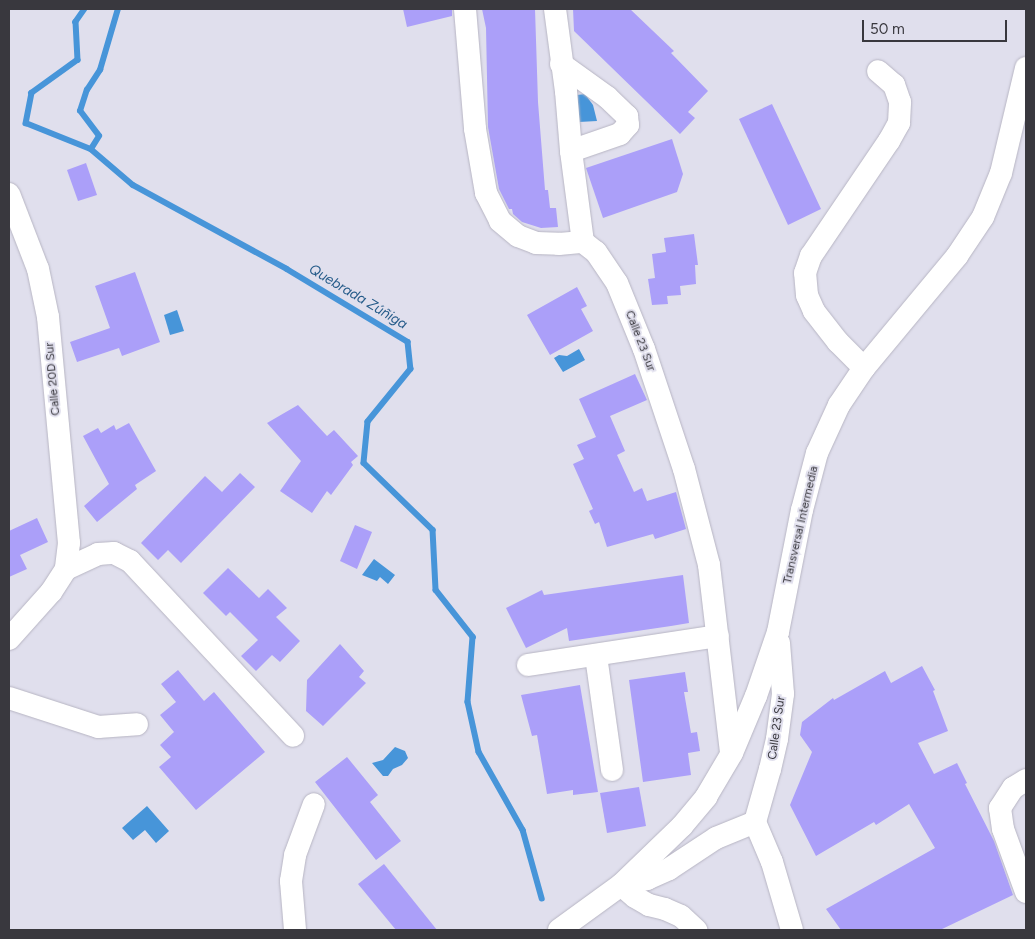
<!DOCTYPE html>
<meta charset="utf-8">
<style>
body{margin:0}
#map{position:relative;width:1035px;height:939px;overflow:hidden;background:#e0dfed;font-family:Figtree,sans-serif}
div>[style]{position:absolute}
[style*='--x']{left:calc(var(--x)*1px);top:calc(var(--y)*1px);width:calc(var(--w)*1px);rotate:calc(var(--a)*1deg)}
.water>*{inset:0;background:#4795d9}
.stream>*{height:5.5px;margin:-2.75px;padding:0 2.75px;transform-origin:2.75px;border-radius:2.75px;background:#4795d9}
.building>*{inset:0;background:#ab9ff9}
.roads{filter:drop-shadow(0 0 1px #b7b5c3) drop-shadow(0 0 1px #b7b5c3)}
.minor>*{height:22px;margin:-11px;padding:0 11px;transform-origin:11px;border-radius:11px;background:#fff}
span{translate:-50% -50%;white-space:nowrap;text-align:center;line-height:1.15;-webkit-text-stroke:4px #e0dfed;paint-order:stroke}
.street-label{font-size:12px;color:#39383e}
.water-label{font-size:14px;color:#255b89;font-style:italic}
.frame{position:absolute;inset:0;border:10px solid #39383e;pointer-events:none}
.scale{position:absolute;left:862px;top:20px;width:145px;height:22px;box-sizing:border-box;border:2px solid #39383e;border-top:0;padding-left:6px;font-size:15px;line-height:18px;white-space:nowrap;color:#39383e;-webkit-text-stroke:4px #e0dfed;paint-order:stroke}
</style>
<div id="map">
<div class="water">
<div style="clip-path:polygon(585px 94px,593px 105px,597px 121px,579px 122px,577px 95px)"></div>
<div style="clip-path:polygon(177px 310px,184px 331px,170px 335px,164px 315px)"></div>
<div style="clip-path:polygon(579px 349px,585px 360px,563px 372px,554px 358px,559px 355px,567px 356px)"></div>
<div style="clip-path:polygon(374px 559px,395px 575px,388px 584px,380px 577px,377px 581px,362px 575px)"></div>
<div style="clip-path:polygon(395px 747px,405px 751px,408px 758px,402px 765px,393px 769px,388px 776px,383px 776px,372px 763px,383px 760px)"></div>
<div style="clip-path:polygon(147px 806px,169px 831px,156px 843px,145px 830px,133px 840px,122px 828px)"></div>
</div>
<div class="stream">
<div style="--x:85;--y:9;--w:16;--a:125"></div>
<div style="--x:76;--y:22;--w:38;--a:87"></div>
<div style="--x:78;--y:60;--w:57;--a:144.3"></div>
<div style="--x:32;--y:93;--w:31;--a:101"></div>
<div style="--x:26;--y:123;--w:70;--a:21.8"></div>
<div style="--x:91;--y:149;--w:55;--a:40.6"></div>
<div style="--x:133;--y:185;--w:175;--a:28.6"></div>
<div style="--x:287;--y:269;--w:141;--a:31.1"></div>
<div style="--x:408;--y:342;--w:27;--a:84"></div>
<div style="--x:411;--y:369;--w:68;--a:129.1"></div>
<div style="--x:368;--y:422;--w:41;--a:95.6"></div>
<div style="--x:364;--y:463;--w:96;--a:44.2"></div>
<div style="--x:433;--y:530;--w:60;--a:87.1"></div>
<div style="--x:436;--y:590;--w:60;--a:51.8"></div>
<div style="--x:473;--y:637;--w:65;--a:94.4"></div>
<div style="--x:468;--y:702;--w:51;--a:77.6"></div>
<div style="--x:479;--y:752;--w:90;--a:60.6"></div>
<div style="--x:523;--y:830;--w:71;--a:74.4"></div>
<div style="--x:91;--y:149;--w:15;--a:-58"></div>
<div style="--x:99;--y:136;--w:31;--a:-127"></div>
<div style="--x:80;--y:111;--w:22;--a:-72"></div>
<div style="--x:87;--y:90;--w:24;--a:-57"></div>
<div style="--x:100;--y:70;--w:64;--a:-73.6"></div>
</div>
<div class="building">
<div style="clip-path:polygon(403px 9px,452px 9px,452px 16px,407px 27px)"></div>
<div style="clip-path:polygon(482px 9px,535px 9px,538px 102px,545px 190px,548px 190px,550px 208px,556px 208px,558px 227px,541px 228px,522px 222px,513px 214px,512px 209px,509px 209px,499px 189px,488px 127px,486px 28px)"></div>
<div style="clip-path:polygon(573px 9px,630px 9px,674px 51px,671px 53px,708px 91px,688px 112px,695px 118px,680px 134px,574px 31px)"></div>
<div style="clip-path:polygon(772px 104px,821px 209px,788px 225px,739px 119px)"></div>
<div style="clip-path:polygon(672px 139px,683px 174px,677px 192px,603px 218px,586px 168px)"></div>
<div style="clip-path:polygon(86px 163px,97px 195px,78px 201px,67px 170px)"></div>
<div style="clip-path:polygon(694px 234px,698px 265px,695px 265px,696px 284px,680px 286px,681px 295px,667px 296px,668px 304px,652px 305px,648px 279px,655px 278px,652px 254px,666px 252px,664px 238px)"></div>
<div style="clip-path:polygon(135px 272px,160px 342px,122px 356px,119px 348px,77px 362px,70px 342px,110px 328px,95px 286px)"></div>
<div style="clip-path:polygon(577px 287px,587px 306px,581px 309px,593px 331px,550px 355px,527px 315px)"></div>
<div style="clip-path:polygon(635px 374px,647px 400px,610px 416px,625px 451px,617px 455px,634px 492px,642px 488px,647px 501px,676px 492px,686px 529px,655px 539px,653px 534px,607px 547px,599px 522px,595px 524px,589px 511px,593px 509px,573px 464px,584px 459px,577px 445px,596px 437px,579px 399px)"></div>
<div style="clip-path:polygon(298px 405px,327px 436px,334px 430px,358px 456px,351px 462px,353px 465px,331px 495px,327px 491px,312px 513px,280px 491px,301px 461px,267px 423px)"></div>
<div style="clip-path:polygon(129px 423px,156px 471px,135px 485px,137px 489px,97px 522px,84px 506px,109px 484px,83px 436px,98px 428px,101px 433px,114px 425px,116px 430px)"></div>
<div style="clip-path:polygon(240px 473px,255px 487px,181px 563px,168px 550px,158px 560px,141px 543px,205px 476px,222px 492px)"></div>
<div style="clip-path:polygon(37px 518px,48px 542px,20px 555px,27px 569px,9px 577px,9px 531px)"></div>
<div style="clip-path:polygon(355px 525px,372px 532px,357px 569px,340px 561px)"></div>
<div style="clip-path:polygon(228px 568px,259px 598px,268px 589px,287px 608px,276px 617px,300px 641px,280px 662px,272px 655px,256px 671px,241px 656px,258px 640px,230px 612px,226px 616px,203px 593px)"></div>
<div style="clip-path:polygon(683px 575px,689px 623px,671px 626px,569px 641px,567px 628px,526px 648px,506px 608px,542px 590px,544px 595px)"></div>
<div style="clip-path:polygon(340px 644px,364px 671px,359px 677px,366px 683px,323px 726px,306px 711px,307px 680px)"></div>
<div style="clip-path:polygon(922px 666px,935px 690px,933px 691px,948px 731px,918px 743px,934px 774px,957px 763px,967px 783px,965px 784px,994px 841px,1013px 895px,940px 930px,841px 930px,826px 909px,935px 848px,909px 804px,876px 825px,874px 822px,816px 856px,790px 805px,812px 752px,800px 735px,802px 722px,833px 698px,834px 700px,885px 671px,891px 683px)"></div>
<div style="clip-path:polygon(178px 670px,204px 701px,214px 692px,265px 752px,196px 810px,159px 767px,171px 757px,160px 745px,174px 732px,160px 715px,176px 702px,161px 684px)"></div>
<div style="clip-path:polygon(685px 672px,688px 692px,684px 692px,691px 733px,697px 732px,700px 751px,688px 753px,691px 775px,643px 782px,629px 680px)"></div>
<div style="clip-path:polygon(580px 685px,598px 792px,573px 795px,573px 790px,547px 794px,537px 735px,532px 736px,521px 695px)"></div>
<div style="clip-path:polygon(347px 757px,378px 795px,370px 802px,401px 841px,376px 860px,315px 782px)"></div>
<div style="clip-path:polygon(639px 787px,646px 826px,607px 833px,600px 793px)"></div>
<div style="clip-path:polygon(384px 864px,437px 930px,396px 930px,358px 884px)"></div>
</div>
<div class="roads">
<div class="minor">
<div style="--x:465;--y:9;--w:120;--a:85.2"></div>
<div style="--x:475;--y:129;--w:65;--a:80.2"></div>
<div style="--x:486;--y:193;--w:31;--a:63"></div>
<div style="--x:500;--y:221;--w:23;--a:40"></div>
<div style="--x:518;--y:236;--w:19;--a:21"></div>
<div style="--x:536;--y:243;--w:23;--a:2"></div>
<div style="--x:559;--y:244;--w:24;--a:-5"></div>
<div style="--x:583;--y:242;--w:16;--a:38"></div>
<div style="--x:596;--y:252;--w:37;--a:56"></div>
<div style="--x:617;--y:283;--w:71;--a:67.8"></div>
<div style="--x:644;--y:349;--w:126;--a:71.6"></div>
<div style="--x:684;--y:469;--w:99;--a:75.4"></div>
<div style="--x:709;--y:565;--w:188;--a:83.3"></div>
<div style="--x:555;--y:9;--w:83;--a:82.4"></div>
<div style="--x:566;--y:91;--w:60;--a:85.2"></div>
<div style="--x:571;--y:151;--w:92;--a:82.5"></div>
<div style="--x:561;--y:64;--w:57;--a:35.7"></div>
<div style="--x:607;--y:97;--w:28;--a:44"></div>
<div style="--x:627;--y:116;--w:9;--a:84"></div>
<div style="--x:628;--y:125;--w:12;--a:132"></div>
<div style="--x:620;--y:134;--w:52;--a:160.9"></div>
<div style="--x:9;--y:194;--w:80;--a:68.9"></div>
<div style="--x:38;--y:269;--w:49;--a:78.2"></div>
<div style="--x:48;--y:317;--w:227;--a:84.7"></div>
<div style="--x:69;--y:543;--w:26;--a:97"></div>
<div style="--x:66;--y:569;--w:27;--a:123"></div>
<div style="--x:51;--y:592;--w:63;--a:131.8"></div>
<div style="--x:864;--y:368;--w:37;--a:-135"></div>
<div style="--x:838;--y:342;--w:39;--a:-128"></div>
<div style="--x:814;--y:311;--w:17;--a:-114"></div>
<div style="--x:807;--y:295;--w:22;--a:-95"></div>
<div style="--x:805;--y:273;--w:18;--a:-71"></div>
<div style="--x:811;--y:256;--w:139;--a:-55.9"></div>
<div style="--x:889;--y:141;--w:21;--a:-61"></div>
<div style="--x:899;--y:123;--w:21;--a:-87"></div>
<div style="--x:900;--y:102;--w:18;--a:-109"></div>
<div style="--x:894;--y:85;--w:21;--a:-139"></div>
<div style="--x:66;--y:569;--w:35;--a:-25"></div>
<div style="--x:98;--y:554;--w:16;--a:-4"></div>
<div style="--x:114;--y:553;--w:18;--a:27"></div>
<div style="--x:130;--y:561;--w:239;--a:47"></div>
<div style="--x:779;--y:643;--w:51;--a:85.5"></div>
<div style="--x:783;--y:694;--w:45;--a:97.6"></div>
<div style="--x:777;--y:739;--w:31;--a:103"></div>
<div style="--x:770;--y:769;--w:55;--a:105.8"></div>
<div style="--x:755;--y:822;--w:43;--a:67"></div>
<div style="--x:772;--y:862;--w:71;--a:73.6"></div>
<div style="--x:596;--y:656;--w:115;--a:82"></div>
<div style="--x:528;--y:665;--w:192;--a:-8.7"></div>
<div style="--x:9;--y:698;--w:94;--a:18"></div>
<div style="--x:98;--y:727;--w:39;--a:-4"></div>
<div style="--x:1026;--y:780;--w:15;--a:148"></div>
<div style="--x:1013;--y:788;--w:24;--a:123"></div>
<div style="--x:1000;--y:808;--w:21;--a:82"></div>
<div style="--x:1003;--y:829;--w:67;--a:69.9"></div>
<div style="--x:624;--y:884;--w:24;--a:-12"></div>
<div style="--x:647;--y:879;--w:24;--a:-24"></div>
<div style="--x:669;--y:869;--w:56;--a:-33.4"></div>
<div style="--x:716;--y:838;--w:42;--a:-22.3"></div>
<div style="--x:621;--y:885;--w:18;--a:41"></div>
<div style="--x:635;--y:897;--w:16;--a:30"></div>
<div style="--x:649;--y:905;--w:16;--a:14"></div>
<div style="--x:665;--y:909;--w:17;--a:24"></div>
<div style="--x:681;--y:916;--w:21;--a:43"></div>
<div style="--x:295;--y:930;--w:49;--a:-94.7"></div>
<div style="--x:291;--y:881;--w:26;--a:-81"></div>
<div style="--x:295;--y:855;--w:54;--a:-69.6"></div>
<div style="--x:559;--y:930;--w:77;--a:-36"></div>
<div style="--x:621;--y:885;--w:85;--a:-44"></div>
<div style="--x:682;--y:826;--w:38;--a:-50"></div>
<div style="--x:706;--y:797;--w:51;--a:-59.4"></div>
<div style="--x:732;--y:753;--w:62;--a:-67.2"></div>
<div style="--x:756;--y:696;--w:68;--a:-71"></div>
<div style="--x:778;--y:632;--w:124;--a:-78.9"></div>
<div style="--x:802;--y:510;--w:59;--a:-75.3"></div>
<div style="--x:817;--y:453;--w:53;--a:-65.4"></div>
<div style="--x:839;--y:405;--w:45;--a:-56"></div>
<div style="--x:864;--y:368;--w:146;--a:-50.3"></div>
<div style="--x:957;--y:256;--w:47;--a:-56.3"></div>
<div style="--x:983;--y:217;--w:48;--a:-67.8"></div>
<div style="--x:1001;--y:173;--w:108;--a:-76.6"></div>
</div>
</div>
<div class="street-label">
<span style="left:640px;top:341px;rotate:69deg">Calle 23 Sur</span>
<span style="left:53px;top:379px;rotate:-95deg">Calle 20D Sur</span>
<span style="left:801px;top:525px;rotate:-77deg">Transversal Intermedia</span>
<span style="left:777px;top:728px;rotate:-82deg">Calle 23 Sur</span>
</div>
<div class="water-label">
<span style="left:358px;top:297px;rotate:31deg">Quebrada Zúñiga</span>
</div>
<div class="frame"></div>
<div class="scale">50 m</div>
</div>
